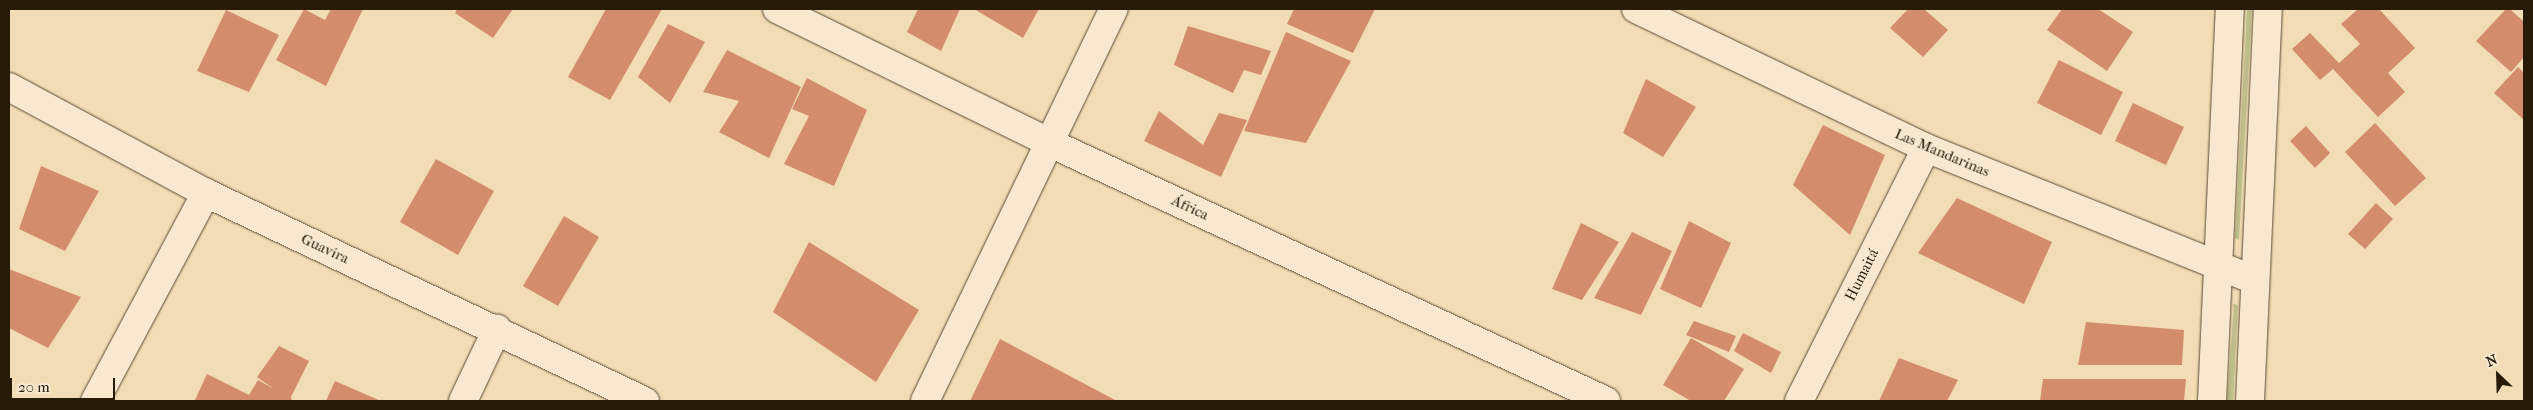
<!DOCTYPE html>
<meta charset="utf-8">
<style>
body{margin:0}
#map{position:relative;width:2533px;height:410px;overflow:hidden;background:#f2dcb5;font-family:"IM FELL French Canon",serif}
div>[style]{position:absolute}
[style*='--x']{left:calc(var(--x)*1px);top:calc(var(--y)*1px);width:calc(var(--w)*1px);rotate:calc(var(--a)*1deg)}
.green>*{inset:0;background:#bdbf8b}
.building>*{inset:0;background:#d38d6c}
.roads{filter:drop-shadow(0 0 1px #5a4a32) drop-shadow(0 0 1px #5a4a32)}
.minor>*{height:28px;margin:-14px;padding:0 14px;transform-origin:14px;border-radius:14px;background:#f7e8cf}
.tertiary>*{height:28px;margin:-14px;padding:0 14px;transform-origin:14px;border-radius:14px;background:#f7e8cf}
.secondary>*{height:28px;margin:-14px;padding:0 14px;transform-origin:14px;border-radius:14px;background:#f7e8cf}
span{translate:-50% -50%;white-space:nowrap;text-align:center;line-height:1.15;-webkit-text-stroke:5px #f7e8cf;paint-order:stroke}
.street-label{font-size:15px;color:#271a07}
.frame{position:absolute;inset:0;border:10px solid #271a07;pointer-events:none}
.north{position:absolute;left:2473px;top:350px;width:50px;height:50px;-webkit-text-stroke:4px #f7e8cf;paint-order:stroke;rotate:336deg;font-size:14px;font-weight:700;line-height:20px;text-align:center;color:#271a07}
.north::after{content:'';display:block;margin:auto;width:18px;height:22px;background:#271a07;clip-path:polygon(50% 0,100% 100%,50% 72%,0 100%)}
.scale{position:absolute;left:10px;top:378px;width:105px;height:22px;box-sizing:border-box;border:2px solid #271a07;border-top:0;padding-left:6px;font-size:15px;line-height:18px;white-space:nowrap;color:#271a07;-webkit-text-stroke:4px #f7e8cf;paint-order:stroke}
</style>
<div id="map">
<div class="green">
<div style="clip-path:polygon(2247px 9px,2252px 9px,2239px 240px,2235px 238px)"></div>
<div style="clip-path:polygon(2234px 303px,2238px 306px,2233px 401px,2227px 401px)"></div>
</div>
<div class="building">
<div style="clip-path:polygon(304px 9px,325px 20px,331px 9px,363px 9px,326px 86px,276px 60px)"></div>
<div style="clip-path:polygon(457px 9px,513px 9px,493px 38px,455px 13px)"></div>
<div style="clip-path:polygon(606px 9px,662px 9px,610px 100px,568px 77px)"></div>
<div style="clip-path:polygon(918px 9px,960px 9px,941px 51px,907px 32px)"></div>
<div style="clip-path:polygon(974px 9px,1039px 9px,1023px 38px)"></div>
<div style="clip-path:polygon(1294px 9px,1375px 9px,1353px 53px,1287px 24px)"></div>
<div style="clip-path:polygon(1908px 9px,1924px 9px,1948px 30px,1923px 57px,1890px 28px)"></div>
<div style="clip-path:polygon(2062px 9px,2098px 9px,2133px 32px,2107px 71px,2047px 30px)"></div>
<div style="clip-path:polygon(2358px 9px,2379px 9px,2415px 48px,2388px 73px,2405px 92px,2378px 117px,2333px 69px,2320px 80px,2292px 49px,2310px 33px,2339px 63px,2360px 44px,2341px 24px)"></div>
<div style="clip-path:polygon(2506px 9px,2510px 9px,2524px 22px,2524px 57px,2511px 72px,2476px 41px)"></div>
<div style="clip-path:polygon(226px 10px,279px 35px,249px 92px,197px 71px)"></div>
<div style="clip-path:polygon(668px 24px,705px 42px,670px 103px,638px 77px)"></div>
<div style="clip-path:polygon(1188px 26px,1271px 51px,1261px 75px,1244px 70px,1233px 93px,1174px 65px)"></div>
<div style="clip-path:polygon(1286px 32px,1351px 61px,1306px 143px,1244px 131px)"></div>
<div style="clip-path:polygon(727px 50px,801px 87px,769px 158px,719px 132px,739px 101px,703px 92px)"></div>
<div style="clip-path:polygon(2059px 60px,2123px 92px,2101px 135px,2037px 103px)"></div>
<div style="clip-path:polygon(2518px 67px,2524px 73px,2524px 120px,2494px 93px)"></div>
<div style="clip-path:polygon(807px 78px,867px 110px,834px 186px,784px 164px,809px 116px,792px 109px)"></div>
<div style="clip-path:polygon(1646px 79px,1696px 107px,1663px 157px,1623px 133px)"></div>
<div style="clip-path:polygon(2133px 103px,2184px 127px,2166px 165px,2115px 141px)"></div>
<div style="clip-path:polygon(1159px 111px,1203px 145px,1219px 113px,1247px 120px,1221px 177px,1144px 141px)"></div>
<div style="clip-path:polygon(2375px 123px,2426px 178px,2395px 206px,2345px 152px)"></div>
<div style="clip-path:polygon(1823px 125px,1885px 155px,1850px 235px,1793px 185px)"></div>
<div style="clip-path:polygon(2306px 126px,2330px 153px,2315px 168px,2290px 141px)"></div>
<div style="clip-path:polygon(436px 159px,494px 191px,458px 255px,400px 222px)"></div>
<div style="clip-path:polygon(41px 166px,99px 191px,65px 251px,19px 229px)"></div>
<div style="clip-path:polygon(1957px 198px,2052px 242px,2024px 304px,1918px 253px)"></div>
<div style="clip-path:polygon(2376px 203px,2393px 219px,2365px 249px,2348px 234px)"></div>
<div style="clip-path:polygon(564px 216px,599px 237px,558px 306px,523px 286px)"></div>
<div style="clip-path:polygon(1689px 221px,1731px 243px,1701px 308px,1660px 289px)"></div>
<div style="clip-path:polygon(1581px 223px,1619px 242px,1582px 300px,1552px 289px)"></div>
<div style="clip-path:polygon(1632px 232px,1672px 251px,1641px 315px,1594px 298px)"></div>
<div style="clip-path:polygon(809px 242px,919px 310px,876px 382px,773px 312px)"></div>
<div style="clip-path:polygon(9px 269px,81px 297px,48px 348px,9px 328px)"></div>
<div style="clip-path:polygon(1694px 321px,1736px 336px,1729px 352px,1686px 335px)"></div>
<div style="clip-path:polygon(2086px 322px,2184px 330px,2182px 365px,2078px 365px)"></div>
<div style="clip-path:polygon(1743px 333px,1781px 352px,1771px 373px,1734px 351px)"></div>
<div style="clip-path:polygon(1691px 338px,1744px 369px,1724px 401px,1691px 401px,1663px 385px)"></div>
<div style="clip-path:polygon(1000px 339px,1117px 401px,970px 401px)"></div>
<div style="clip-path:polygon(279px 346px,309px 361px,291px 397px,292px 401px,195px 400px,207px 374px,249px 395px,258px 380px,274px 389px,257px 377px)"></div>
<div style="clip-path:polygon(1899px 358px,1958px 380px,1947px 401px,1879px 401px)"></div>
<div style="clip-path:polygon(2043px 379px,2186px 379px,2184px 401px,2040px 401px)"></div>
<div style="clip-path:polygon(335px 381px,381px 401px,326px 401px)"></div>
</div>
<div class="roads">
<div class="minor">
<div style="--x:777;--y:9;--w:304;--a:26.1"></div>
<div style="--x:1050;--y:143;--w:613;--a:24.89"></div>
<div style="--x:1636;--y:9;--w:322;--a:25.6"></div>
<div style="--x:1926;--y:148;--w:354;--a:21.9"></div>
<div style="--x:95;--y:401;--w:236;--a:-61.9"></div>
<div style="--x:463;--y:401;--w:80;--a:-64.7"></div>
<div style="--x:925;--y:401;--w:435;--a:-64.3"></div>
<div style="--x:1799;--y:401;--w:283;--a:-63.3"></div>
</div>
<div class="tertiary">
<div style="--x:9;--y:87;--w:224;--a:28.3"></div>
<div style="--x:206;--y:193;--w:486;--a:25.4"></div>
</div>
<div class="secondary">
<div style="--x:2212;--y:401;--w:392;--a:-87.4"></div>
<div style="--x:2250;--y:401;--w:392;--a:-87.4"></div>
</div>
</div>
<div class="street-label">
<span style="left:1942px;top:153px;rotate:23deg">Las Mandarinas</span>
<span style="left:1190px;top:208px;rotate:25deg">África</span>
<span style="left:325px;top:249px;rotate:25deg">Guavira</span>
<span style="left:1862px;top:275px;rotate:-63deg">Humaitá</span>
</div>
<div class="frame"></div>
<div class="north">N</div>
<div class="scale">20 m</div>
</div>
